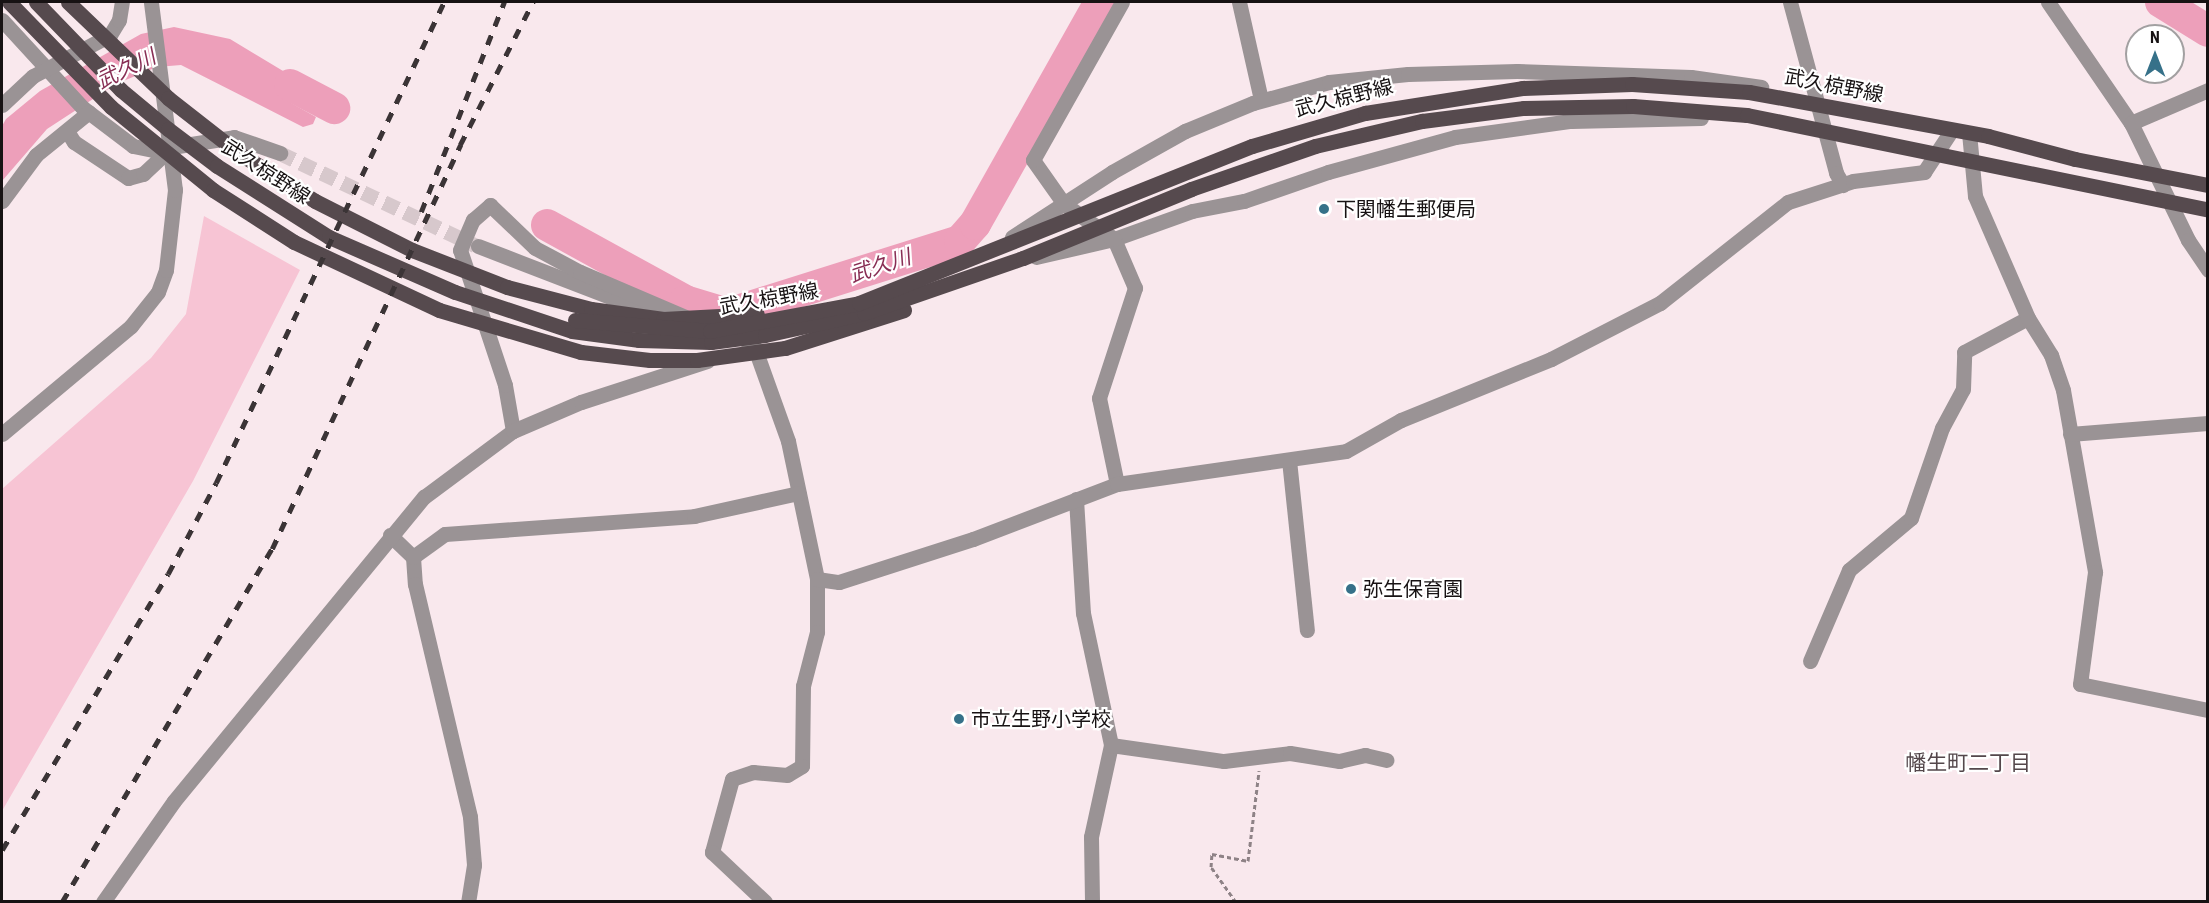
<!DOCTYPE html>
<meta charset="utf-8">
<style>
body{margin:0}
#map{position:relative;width:2209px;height:903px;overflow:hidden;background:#f9e8ed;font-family:"Roboto Condensed","Noto Sans JP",sans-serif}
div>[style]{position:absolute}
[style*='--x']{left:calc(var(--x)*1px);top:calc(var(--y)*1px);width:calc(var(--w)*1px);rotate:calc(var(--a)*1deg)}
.green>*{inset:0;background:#f7c4d4}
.water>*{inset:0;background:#ed9fba}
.river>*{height:32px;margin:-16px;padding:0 16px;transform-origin:16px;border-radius:16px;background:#ed9fba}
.minor-tunnel>*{height:15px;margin-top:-7.5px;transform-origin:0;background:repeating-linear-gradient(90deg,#d7c8cc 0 15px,transparent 0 23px)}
.path>*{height:3px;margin-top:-1.5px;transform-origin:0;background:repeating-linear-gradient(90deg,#8e8286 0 4.5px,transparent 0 7.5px)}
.minor>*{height:15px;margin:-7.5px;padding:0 7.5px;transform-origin:7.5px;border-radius:7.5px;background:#9a9395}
.major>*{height:15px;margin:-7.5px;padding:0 7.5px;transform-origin:7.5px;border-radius:7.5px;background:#564a4e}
.rail>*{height:4.5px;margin-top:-2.25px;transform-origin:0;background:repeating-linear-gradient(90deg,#3b3436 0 10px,transparent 0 20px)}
.dots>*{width:16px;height:16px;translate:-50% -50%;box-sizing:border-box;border:3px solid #fff;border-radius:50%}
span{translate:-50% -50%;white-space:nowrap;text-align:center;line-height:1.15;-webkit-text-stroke:4.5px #fff;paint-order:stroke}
.street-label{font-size:20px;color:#171213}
.poi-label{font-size:20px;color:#171213}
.left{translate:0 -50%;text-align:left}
.water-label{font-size:21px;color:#882e54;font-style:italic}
.neighbourhood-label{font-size:21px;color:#54474b}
.frame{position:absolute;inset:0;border:3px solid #171213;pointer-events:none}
.north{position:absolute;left:2125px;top:24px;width:60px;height:60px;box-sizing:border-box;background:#fff;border:2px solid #a2a0a1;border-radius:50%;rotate:0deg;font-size:16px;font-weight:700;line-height:24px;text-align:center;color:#171213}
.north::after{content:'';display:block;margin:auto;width:21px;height:27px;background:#367189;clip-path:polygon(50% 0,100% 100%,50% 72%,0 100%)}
</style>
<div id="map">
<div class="green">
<div style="clip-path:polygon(204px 216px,300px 270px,193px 481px,2px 811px,2px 489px,151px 358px,186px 314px)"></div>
</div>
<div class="water">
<div style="clip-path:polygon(174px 27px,230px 39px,318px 92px,327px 104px,292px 95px,291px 103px,316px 117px,313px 124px,303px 127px,181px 65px,157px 67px,116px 84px,47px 129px,2px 181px,2px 126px,6px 119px,40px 91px,141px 34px)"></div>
</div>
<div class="river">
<div style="--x:2161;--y:2;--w:55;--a:31.7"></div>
<div style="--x:290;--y:85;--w:50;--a:27.6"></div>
<div style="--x:547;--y:225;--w:158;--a:28.8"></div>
<div style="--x:685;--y:301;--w:45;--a:16.8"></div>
<div style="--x:728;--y:314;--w:243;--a:-17.5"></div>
<div style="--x:960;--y:241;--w:23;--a:-49"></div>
<div style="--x:975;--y:224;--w:255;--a:-60.6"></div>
</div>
<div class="minor-tunnel">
<div style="--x:280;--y:153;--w:216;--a:25.3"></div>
</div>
<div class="path">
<div style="--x:1236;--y:902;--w:43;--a:-125.5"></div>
<div style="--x:1211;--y:867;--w:13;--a:-86"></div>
<div style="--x:1212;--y:854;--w:37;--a:11"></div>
<div style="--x:1248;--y:861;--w:91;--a:-83"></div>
</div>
<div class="minor">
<div style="--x:1239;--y:2;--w:100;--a:77.3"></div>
<div style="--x:1790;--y:2;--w:177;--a:74.9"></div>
<div style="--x:1836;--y:173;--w:14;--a:60"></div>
<div style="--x:2048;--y:2;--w:147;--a:55.6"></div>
<div style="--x:2131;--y:123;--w:130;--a:64"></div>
<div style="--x:2188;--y:240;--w:36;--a:56"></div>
<div style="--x:2;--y:20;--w:120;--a:47.4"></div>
<div style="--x:83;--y:108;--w:63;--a:37.2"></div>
<div style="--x:133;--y:146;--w:20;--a:11"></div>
<div style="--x:153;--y:150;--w:82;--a:-9.1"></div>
<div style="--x:234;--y:137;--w:49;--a:19.2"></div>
<div style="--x:2;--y:105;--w:42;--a:-43.1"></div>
<div style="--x:33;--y:76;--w:87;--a:-28"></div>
<div style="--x:110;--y:35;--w:17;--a:-59"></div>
<div style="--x:119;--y:20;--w:18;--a:-81"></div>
<div style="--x:2131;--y:123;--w:84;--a:-23.2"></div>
<div style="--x:67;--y:131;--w:13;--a:58"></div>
<div style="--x:74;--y:142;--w:65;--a:33.7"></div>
<div style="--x:128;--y:178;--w:16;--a:-15"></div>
<div style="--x:143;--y:174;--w:38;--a:-43"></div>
<div style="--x:2;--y:201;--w:57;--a:-53.5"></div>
<div style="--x:36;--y:155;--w:68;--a:-39.1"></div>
<div style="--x:1012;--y:237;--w:119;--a:-33"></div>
<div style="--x:1112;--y:172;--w:84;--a:-29.3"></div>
<div style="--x:1185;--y:131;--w:74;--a:-22.4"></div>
<div style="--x:1253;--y:103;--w:79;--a:-15.4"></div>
<div style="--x:1329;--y:82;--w:79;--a:-5.8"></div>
<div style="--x:1408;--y:74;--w:109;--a:-1.6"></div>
<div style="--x:1517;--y:71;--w:174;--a:2"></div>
<div style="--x:1691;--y:77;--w:71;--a:8.1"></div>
<div style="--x:478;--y:246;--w:189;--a:21.1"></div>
<div style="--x:1036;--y:257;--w:80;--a:-13"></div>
<div style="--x:1114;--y:239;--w:83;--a:-19.7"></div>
<div style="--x:1192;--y:211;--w:53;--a:-10.9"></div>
<div style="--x:1244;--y:201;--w:89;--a:-19"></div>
<div style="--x:1328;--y:172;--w:132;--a:-15.4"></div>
<div style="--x:1455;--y:137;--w:117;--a:-7.9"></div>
<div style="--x:1571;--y:121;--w:130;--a:-1.3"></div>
<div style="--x:2028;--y:318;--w:44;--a:58.1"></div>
<div style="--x:2051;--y:355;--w:37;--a:71"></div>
<div style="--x:2063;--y:390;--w:185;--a:80"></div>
<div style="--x:2095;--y:572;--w:113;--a:97.6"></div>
<div style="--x:2080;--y:684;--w:131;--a:11.5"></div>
<div style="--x:748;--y:344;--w:6;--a:18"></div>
<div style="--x:754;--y:346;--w:101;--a:70.3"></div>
<div style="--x:788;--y:441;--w:141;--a:78.1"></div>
<div style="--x:817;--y:579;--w:53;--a:90"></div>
<div style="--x:817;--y:632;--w:56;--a:104.5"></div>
<div style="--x:803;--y:686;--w:80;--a:90.7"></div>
<div style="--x:802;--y:766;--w:17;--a:149"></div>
<div style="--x:787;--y:775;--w:34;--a:-175"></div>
<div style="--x:753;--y:772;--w:22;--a:162"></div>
<div style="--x:732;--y:779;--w:76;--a:105.3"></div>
<div style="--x:712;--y:852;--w:73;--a:43.3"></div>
<div style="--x:513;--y:431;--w:47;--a:-99.9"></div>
<div style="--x:505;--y:385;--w:142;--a:-108.4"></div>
<div style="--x:460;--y:250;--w:33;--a:-67"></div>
<div style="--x:473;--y:220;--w:23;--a:-41"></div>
<div style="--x:490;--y:205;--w:62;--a:43.7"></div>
<div style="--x:535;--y:248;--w:51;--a:28.1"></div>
<div style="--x:580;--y:272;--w:120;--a:23.1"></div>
<div style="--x:2;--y:434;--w:168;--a:-39.9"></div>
<div style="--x:131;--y:326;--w:43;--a:-51.5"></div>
<div style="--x:158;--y:292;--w:23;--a:-70"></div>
<div style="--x:166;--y:270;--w:81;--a:-83.6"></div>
<div style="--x:175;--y:190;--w:190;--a:-97.3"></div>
<div style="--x:2070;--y:434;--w:138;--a:-4.6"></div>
<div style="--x:1289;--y:460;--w:171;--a:84"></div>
<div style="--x:1117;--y:484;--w:88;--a:-101.8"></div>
<div style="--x:1099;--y:398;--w:116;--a:-71.9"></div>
<div style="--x:1135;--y:288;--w:53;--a:-113.2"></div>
<div style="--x:1114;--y:239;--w:61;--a:-145"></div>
<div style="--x:1064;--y:204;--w:54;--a:-125.2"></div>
<div style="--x:1033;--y:160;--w:181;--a:-60.6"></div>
<div style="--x:1076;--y:499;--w:114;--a:86.5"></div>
<div style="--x:1083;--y:613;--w:135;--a:78"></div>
<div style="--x:1111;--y:745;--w:94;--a:102.3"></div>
<div style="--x:1091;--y:837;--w:65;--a:89.1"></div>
<div style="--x:390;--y:535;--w:32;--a:44"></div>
<div style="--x:413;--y:557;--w:27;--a:86"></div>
<div style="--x:415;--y:584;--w:239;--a:76.7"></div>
<div style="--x:470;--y:817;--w:48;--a:85.2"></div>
<div style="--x:474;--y:865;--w:37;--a:99"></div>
<div style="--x:413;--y:557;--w:39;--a:-36"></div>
<div style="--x:445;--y:534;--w:250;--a:-4.1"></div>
<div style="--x:694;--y:516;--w:107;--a:-12.4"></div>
<div style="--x:817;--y:579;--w:22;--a:8"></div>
<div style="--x:839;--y:582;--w:141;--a:-17.8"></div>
<div style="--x:973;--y:539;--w:154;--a:-20.9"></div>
<div style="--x:1117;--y:484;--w:231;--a:-8.2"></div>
<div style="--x:1346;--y:451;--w:63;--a:-29.4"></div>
<div style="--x:1401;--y:420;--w:162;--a:-22.1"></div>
<div style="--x:1551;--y:359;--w:123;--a:-27.2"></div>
<div style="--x:1660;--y:303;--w:163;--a:-38.3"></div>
<div style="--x:1788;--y:202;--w:68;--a:-17.9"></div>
<div style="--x:1853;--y:181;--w:72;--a:-7.2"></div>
<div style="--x:1924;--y:172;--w:49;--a:-56.6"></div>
<div style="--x:1810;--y:661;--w:99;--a:-66.8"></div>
<div style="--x:1849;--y:570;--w:81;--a:-40"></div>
<div style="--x:1911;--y:518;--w:95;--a:-71"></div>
<div style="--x:1942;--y:428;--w:44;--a:-61.7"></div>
<div style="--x:1963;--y:389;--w:37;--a:-88"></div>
<div style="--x:1964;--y:352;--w:72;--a:-28"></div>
<div style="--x:2028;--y:318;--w:133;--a:-113.5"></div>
<div style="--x:1975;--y:196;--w:63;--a:-95.4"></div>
<div style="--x:1111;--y:745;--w:114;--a:8.1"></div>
<div style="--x:1224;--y:761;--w:66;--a:-6.9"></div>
<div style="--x:1290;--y:753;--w:50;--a:9.3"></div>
<div style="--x:1339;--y:761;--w:27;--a:-13"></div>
<div style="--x:1365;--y:755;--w:22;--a:13"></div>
<div style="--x:103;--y:902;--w:123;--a:-54.9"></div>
<div style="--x:174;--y:801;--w:394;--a:-50.6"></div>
<div style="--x:424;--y:497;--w:111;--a:-36.6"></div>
<div style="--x:513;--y:431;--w:74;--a:-23.1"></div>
<div style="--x:581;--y:402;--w:133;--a:-18"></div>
</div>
<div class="major">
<div style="--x:9;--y:2;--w:146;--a:45.8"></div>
<div style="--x:111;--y:107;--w:132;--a:39.1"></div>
<div style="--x:213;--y:190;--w:96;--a:32.7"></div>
<div style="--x:294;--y:242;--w:160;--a:25.1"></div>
<div style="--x:439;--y:310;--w:148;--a:16.5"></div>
<div style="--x:581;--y:352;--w:69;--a:6.6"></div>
<div style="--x:650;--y:360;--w:47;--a:0"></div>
<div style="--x:697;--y:360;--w:89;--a:-7.8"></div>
<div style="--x:785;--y:348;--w:125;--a:-17.7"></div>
<div style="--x:36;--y:2;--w:122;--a:46"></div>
<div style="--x:121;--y:90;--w:61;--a:39.7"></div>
<div style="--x:168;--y:129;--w:61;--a:37.1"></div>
<div style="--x:217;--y:166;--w:133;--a:32.4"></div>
<div style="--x:329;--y:237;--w:137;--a:23.6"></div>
<div style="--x:455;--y:292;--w:123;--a:18.4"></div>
<div style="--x:572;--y:331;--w:68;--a:7.7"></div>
<div style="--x:639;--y:340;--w:72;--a:1.6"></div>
<div style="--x:711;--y:342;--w:54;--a:-7.4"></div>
<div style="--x:765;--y:335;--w:101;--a:-12.5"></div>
<div style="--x:864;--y:313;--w:168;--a:-19.1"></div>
<div style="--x:1023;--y:258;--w:182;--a:-22.3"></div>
<div style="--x:1191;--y:189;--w:131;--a:-19.1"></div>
<div style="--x:1315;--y:146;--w:110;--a:-13.2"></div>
<div style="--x:1422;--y:121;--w:103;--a:-7.3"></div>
<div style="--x:1524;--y:108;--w:109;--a:-1.1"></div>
<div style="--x:1633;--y:106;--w:114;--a:4.5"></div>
<div style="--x:1747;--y:115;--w:471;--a:11.6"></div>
<div style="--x:68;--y:2;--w:139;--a:43.8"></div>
<div style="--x:168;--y:98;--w:88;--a:38"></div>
<div style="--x:237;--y:152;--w:92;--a:32.1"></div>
<div style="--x:315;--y:201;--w:109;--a:26.8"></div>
<div style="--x:412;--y:250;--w:102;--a:21.3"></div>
<div style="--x:507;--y:287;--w:87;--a:14.7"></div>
<div style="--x:591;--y:309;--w:73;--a:7.9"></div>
<div style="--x:663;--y:319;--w:94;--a:-3"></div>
<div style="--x:575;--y:320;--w:135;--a:4.7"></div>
<div style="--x:710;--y:331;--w:152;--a:-10.6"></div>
<div style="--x:859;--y:303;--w:423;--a:-21.8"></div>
<div style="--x:1252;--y:146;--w:118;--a:-16.3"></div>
<div style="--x:1365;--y:113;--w:159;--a:-9"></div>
<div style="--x:1522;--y:88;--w:110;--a:-2.1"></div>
<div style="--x:1632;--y:84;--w:117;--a:3.9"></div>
<div style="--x:1749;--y:92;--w:243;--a:10.4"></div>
<div style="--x:1988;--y:136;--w:90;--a:14.8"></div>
<div style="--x:2075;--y:159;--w:136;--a:11.1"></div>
</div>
<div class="rail">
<div style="--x:421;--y:212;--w:226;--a:-68.4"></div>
<div style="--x:2;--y:850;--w:322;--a:-59"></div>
<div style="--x:168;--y:574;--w:103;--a:-62.2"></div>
<div style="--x:216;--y:483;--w:532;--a:-64.64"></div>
<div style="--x:62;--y:902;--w:411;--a:-59.3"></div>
<div style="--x:272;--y:549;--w:446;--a:-65"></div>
<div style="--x:460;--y:145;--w:161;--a:-63"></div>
</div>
<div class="dots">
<div style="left:1324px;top:209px;background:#367189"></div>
<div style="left:1351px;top:589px;background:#367189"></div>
<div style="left:959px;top:719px;background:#367189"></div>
</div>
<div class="street-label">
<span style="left:1834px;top:86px;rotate:11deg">武久椋野線</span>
<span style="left:1344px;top:98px;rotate:-14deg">武久椋野線</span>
<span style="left:266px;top:172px;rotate:33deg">武久椋野線</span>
<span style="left:769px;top:299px;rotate:-10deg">武久椋野線</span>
</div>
<div class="poi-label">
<span class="left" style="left:1336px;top:209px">下関幡生郵便局</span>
<span class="left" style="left:1363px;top:589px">弥生保育園</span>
<span class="left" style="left:971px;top:719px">市立生野小学校</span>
</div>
<div class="water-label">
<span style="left:126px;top:69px;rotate:-26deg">武久川</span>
<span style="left:880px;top:266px;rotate:-18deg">武久川</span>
</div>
<div class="neighbourhood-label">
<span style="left:1968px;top:763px">幡生町二丁目</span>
</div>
<div class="frame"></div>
<div class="north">N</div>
</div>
